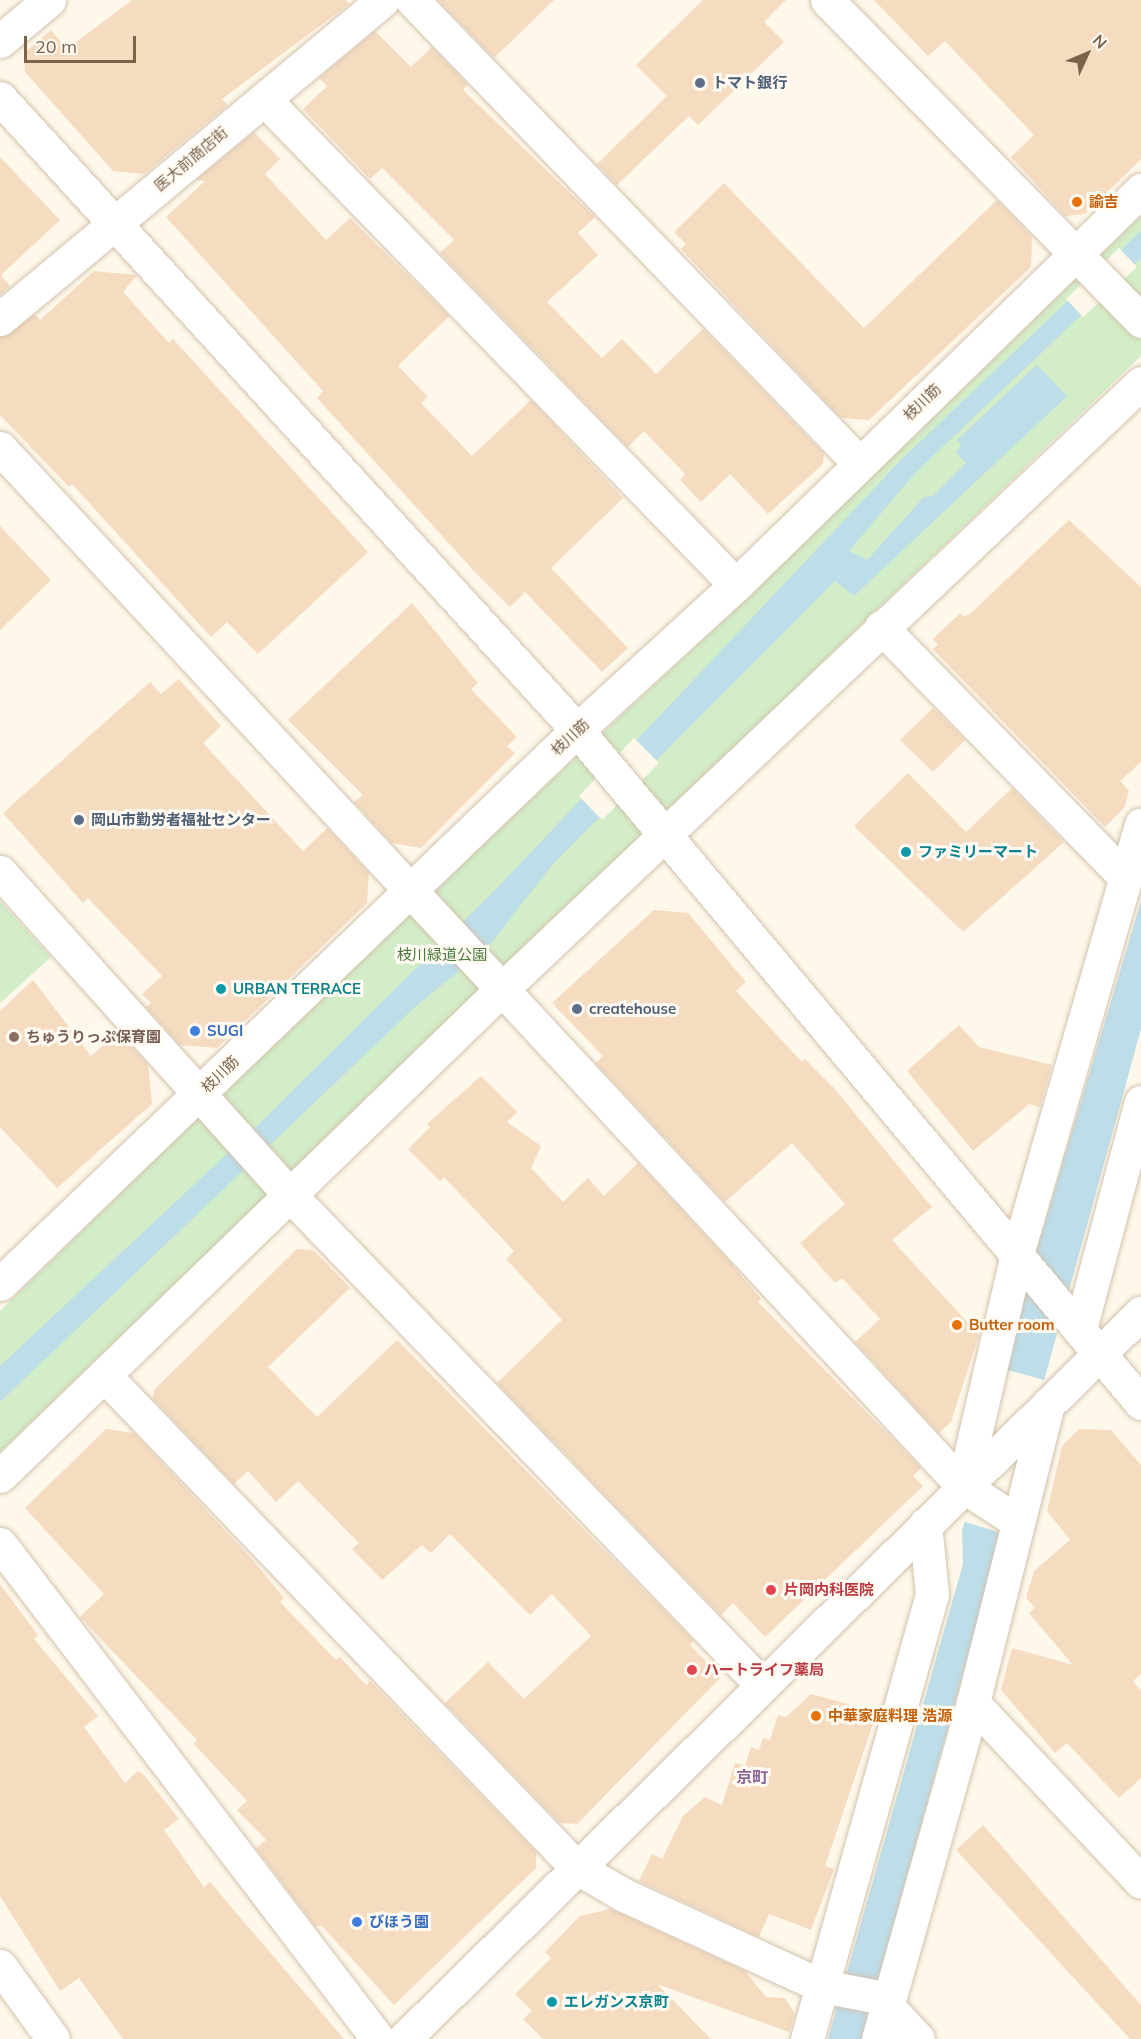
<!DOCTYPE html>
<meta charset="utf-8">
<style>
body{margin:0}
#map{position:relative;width:1141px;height:2039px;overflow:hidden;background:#fef8ea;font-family:Mulish,"Noto Sans JP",sans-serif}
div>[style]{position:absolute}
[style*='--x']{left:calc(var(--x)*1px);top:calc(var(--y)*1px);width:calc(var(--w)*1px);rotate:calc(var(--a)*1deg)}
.green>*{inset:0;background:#d2edc7}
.water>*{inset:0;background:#bddde9}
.pier>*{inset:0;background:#fef8ea}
.building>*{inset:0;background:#f5dbc0}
.roads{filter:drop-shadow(0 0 2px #d2c2ae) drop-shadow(0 0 2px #d2c2ae)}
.street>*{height:33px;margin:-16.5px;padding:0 16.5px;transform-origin:16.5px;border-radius:16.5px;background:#fff}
.secondary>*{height:33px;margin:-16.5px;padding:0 16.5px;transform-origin:16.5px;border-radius:16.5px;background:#fff}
.dots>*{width:16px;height:16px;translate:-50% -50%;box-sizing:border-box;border:3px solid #fffbf2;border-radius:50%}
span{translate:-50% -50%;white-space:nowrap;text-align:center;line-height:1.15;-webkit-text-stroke:6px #fffbf2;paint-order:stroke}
.service-label{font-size:15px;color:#4e5e75;font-weight:700}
.left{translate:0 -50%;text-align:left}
.street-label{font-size:15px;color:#7b624b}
.food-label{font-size:15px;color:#c56008;font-weight:700}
.culture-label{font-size:15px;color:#0d838f;font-weight:700}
.park-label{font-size:15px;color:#4a7b3f}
.shop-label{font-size:15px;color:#366cbe;font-weight:700}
.education-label{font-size:15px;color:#785e54;font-weight:700}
.health-label{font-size:15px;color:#be3a42;font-weight:700}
.neighbourhood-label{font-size:16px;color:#8c6496;font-weight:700}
.north{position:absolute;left:1057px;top:24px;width:60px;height:60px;-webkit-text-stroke:4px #fffbf2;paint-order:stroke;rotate:46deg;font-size:16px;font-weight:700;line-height:24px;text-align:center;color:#7b624b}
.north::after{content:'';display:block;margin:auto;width:21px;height:27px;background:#7b624b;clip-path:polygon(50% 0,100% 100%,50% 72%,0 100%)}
.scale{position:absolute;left:24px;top:36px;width:112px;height:27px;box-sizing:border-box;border:3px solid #7b624b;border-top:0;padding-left:8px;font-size:18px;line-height:21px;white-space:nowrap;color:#7b624b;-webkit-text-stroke:4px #fffbf2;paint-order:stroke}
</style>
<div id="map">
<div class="green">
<div style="clip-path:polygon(1141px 216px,1141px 356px,0 1452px,0 1311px,386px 934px,733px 612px)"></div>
<div style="clip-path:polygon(0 901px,51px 957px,0 1003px)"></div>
</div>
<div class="water">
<div style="clip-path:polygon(1141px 231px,1141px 258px,916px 472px,849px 551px,867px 560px,924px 497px,933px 496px,966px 463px,956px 453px,961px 445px,957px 440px,1037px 365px,1067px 396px,854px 596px,835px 581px,553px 864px,488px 947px,416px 1006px,0 1402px,0 1366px,259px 1124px,501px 884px,901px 460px)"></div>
<div style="clip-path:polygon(1141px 901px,1141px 1029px,1118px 1113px,862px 2039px,828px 2039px,963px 1564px,962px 1531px,1037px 1249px)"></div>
</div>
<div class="pier">
<div style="clip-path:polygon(1119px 248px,1137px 267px,1083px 317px,1066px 299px)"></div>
<div style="clip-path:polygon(634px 738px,659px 763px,602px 820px,579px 796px)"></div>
<div style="clip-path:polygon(1004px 1369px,1044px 1380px,1001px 1533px,962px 1521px)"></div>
</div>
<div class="building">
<div style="clip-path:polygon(132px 0,346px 0,349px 4px,222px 99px,228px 105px,144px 174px,113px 171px,25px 72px,24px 53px,51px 30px,67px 49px)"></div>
<div style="clip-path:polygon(438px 0,554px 0,494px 58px)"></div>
<div style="clip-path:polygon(703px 0,786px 0,764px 22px,784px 42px,698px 125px,689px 116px,617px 185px,597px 164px,667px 96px,636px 65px)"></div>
<div style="clip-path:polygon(874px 0,1141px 0,1141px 159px,1085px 214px,1065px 216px,1011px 157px,1034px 135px,945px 41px,928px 56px)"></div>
<div style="clip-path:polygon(375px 31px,411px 67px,432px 47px,468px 85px,463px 90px,595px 217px,578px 233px,598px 255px,547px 302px,602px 358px,622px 339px,656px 374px,703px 329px,824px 454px,823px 464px,768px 514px,730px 474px,701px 502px,680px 480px,685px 474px,644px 431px,628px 447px,440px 253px,454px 240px,382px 168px,370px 179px,303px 109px,327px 86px,319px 78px)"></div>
<div style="clip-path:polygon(254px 132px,280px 159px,265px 174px,326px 240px,350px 218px,449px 316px,398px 366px,428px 397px,421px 403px,472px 456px,531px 400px,623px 498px,551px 568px,628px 648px,602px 672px,525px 592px,510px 607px,474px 571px,317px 398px,323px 391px,166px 217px,205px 181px,196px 180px)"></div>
<div style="clip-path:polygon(0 157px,60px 220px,1px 275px,10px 286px,0 295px)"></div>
<div style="clip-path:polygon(724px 183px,864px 328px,997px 200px,1032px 237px,1031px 267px,869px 420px,841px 418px,681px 249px,686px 244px,674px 232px)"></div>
<div style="clip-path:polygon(94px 271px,137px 275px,123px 292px,169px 343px,173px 339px,194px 362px,368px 552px,258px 654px,227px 622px,211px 637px,72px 484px,69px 487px,0 415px,0 337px,35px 314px,40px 320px)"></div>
<div style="clip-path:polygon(1069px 520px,1141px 587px,1141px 762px,1120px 781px,1129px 791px,1124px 808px,1105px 827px,933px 649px,938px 645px,933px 639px,960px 613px,964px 617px,971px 613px)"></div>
<div style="clip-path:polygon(0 526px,51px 580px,0 630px)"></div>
<div style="clip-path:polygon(412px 603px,478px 683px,471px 689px,517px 737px,507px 746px,515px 753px,421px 848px,392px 843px,354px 802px,363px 795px,288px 720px)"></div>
<div style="clip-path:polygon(179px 679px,221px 726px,203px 743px,303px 851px,327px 828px,369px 873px,367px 903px,217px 1048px,180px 1045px,146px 1007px,151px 1003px,142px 994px,162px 976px,88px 898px,83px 903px,3px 813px,150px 682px,161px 694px)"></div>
<div style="clip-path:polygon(933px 708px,965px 740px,933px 772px,900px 740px)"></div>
<div style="clip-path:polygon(908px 773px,966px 832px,1012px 788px,1064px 842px,963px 932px,854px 826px)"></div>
<div style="clip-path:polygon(654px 910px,688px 913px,746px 982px,736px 991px,802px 1062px,805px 1059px,833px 1087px,932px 1207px,892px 1240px,979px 1335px,951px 1422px,939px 1433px,855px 1342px,880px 1319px,842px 1278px,835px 1283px,800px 1243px,845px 1204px,792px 1143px,725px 1202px,596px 1063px,603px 1056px,552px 1003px)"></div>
<div style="clip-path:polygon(33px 980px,91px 1056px,118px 1032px,148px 1065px,152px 1104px,57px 1188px,0 1127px,0 1011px)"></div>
<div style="clip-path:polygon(959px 1025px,979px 1047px,1052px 1065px,1040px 1107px,1029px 1104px,973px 1151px,907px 1071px)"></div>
<div style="clip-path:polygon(481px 1076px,517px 1112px,507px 1122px,541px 1146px,531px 1168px,563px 1202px,588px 1178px,604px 1196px,638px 1163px,729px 1261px,761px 1299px,758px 1302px,921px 1468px,913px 1476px,923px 1486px,765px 1637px,733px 1603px,721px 1615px,497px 1383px,562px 1320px,506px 1259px,514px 1251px,444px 1177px,440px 1181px,408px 1149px,430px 1127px,427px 1124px)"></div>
<div style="clip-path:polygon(297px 1249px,313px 1250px,350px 1288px,268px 1367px,317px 1417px,397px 1340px,694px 1641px,690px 1645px,721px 1677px,577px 1824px,560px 1823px,445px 1703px,488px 1662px,524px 1699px,591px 1636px,552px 1594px,530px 1615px,450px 1534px,431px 1553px,422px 1545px,382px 1580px,352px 1549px,359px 1543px,298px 1481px,276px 1502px,248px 1471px,234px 1484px,153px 1399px,154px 1390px)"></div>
<div style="clip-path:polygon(106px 1429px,134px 1433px,250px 1557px,284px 1598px,280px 1602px,336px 1660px,340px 1657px,366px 1685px,370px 1681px,536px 1852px,536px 1868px,394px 2005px,322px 1926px,315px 1926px,256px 1848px,266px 1840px,237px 1810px,247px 1801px,194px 1744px,197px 1740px,80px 1617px,104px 1594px,25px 1508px)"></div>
<div style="clip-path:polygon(1079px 1429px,1111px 1430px,1141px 1465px,1141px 1674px,1133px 1681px,1141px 1691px,1141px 1778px,1119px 1798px,1067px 1743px,1055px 1753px,1001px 1690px,1012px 1648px,1073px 1665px,1029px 1613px,1035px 1608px,1026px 1598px,1034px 1571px,1070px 1540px,1047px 1511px,1062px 1446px)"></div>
<div style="clip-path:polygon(0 1584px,38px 1635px,34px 1639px,98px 1716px,84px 1727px,125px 1783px,138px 1771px,144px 1775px,179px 1819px,164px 1830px,204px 1887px,210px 1882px,344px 2039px,123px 2039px,79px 1978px,60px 1991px,0 1896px)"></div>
<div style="clip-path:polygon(811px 1694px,877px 1712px,825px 1866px,834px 1869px,811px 1930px,769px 1914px,759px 1937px,639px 1881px,652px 1854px,662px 1859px,683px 1816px,705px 1797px,722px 1805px,735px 1763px,745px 1766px,751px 1747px,759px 1750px,763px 1738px,770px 1740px,778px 1715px,786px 1717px)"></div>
<div style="clip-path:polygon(983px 1825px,1141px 2005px,1141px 2039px,1130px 2039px,956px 1850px)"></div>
<div style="clip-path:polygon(611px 1909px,745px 1971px,766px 1997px,785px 1998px,795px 2014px,789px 2032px,657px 1984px,711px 2039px,543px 2039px,523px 2019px,532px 2011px,515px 1994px,551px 1958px,545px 1952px,580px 1916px)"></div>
</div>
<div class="roads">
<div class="street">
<div style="--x:412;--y:0;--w:644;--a:46.01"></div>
<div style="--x:827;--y:0;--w:449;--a:45.6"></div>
<div style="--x:0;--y:41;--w:64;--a:-39.9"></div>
<div style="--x:264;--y:99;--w:677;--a:45.84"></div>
<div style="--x:0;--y:319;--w:498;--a:-39.8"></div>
<div style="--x:0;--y:448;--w:1416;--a:47.15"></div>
<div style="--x:963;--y:1486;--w:66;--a:33.2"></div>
<div style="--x:881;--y:627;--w:351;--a:45.7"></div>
<div style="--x:0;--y:872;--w:434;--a:48.1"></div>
<div style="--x:290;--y:1195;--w:680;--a:46.07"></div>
<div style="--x:0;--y:1284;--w:800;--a:-43.83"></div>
<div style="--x:577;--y:730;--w:215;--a:-42.4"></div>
<div style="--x:736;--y:585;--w:566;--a:-44.28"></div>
<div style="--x:1080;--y:1329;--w:235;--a:-75"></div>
<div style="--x:104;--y:1375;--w:683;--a:46.19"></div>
<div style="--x:577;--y:1868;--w:54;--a:29.9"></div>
<div style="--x:624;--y:1895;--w:218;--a:24.7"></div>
<div style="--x:822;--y:1986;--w:58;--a:10.9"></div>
<div style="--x:879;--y:1997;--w:57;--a:47.1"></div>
<div style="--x:1048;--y:1404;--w:308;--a:104.1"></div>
<div style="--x:973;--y:1703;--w:245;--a:46.8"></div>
<div style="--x:0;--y:1476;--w:698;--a:-44.13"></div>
<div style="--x:501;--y:990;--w:882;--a:-43.48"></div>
<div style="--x:963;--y:1486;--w:238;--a:-76.9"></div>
<div style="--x:1017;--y:1254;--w:447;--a:-73.9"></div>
<div style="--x:0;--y:1544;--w:623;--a:52.63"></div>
<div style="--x:0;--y:1966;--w:90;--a:54"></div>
<div style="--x:807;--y:2039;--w:462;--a:-74.3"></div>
<div style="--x:932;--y:1594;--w:70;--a:-95.7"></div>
<div style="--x:878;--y:2039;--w:349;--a:-74.2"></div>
</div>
<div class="secondary">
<div style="--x:0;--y:98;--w:856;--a:47.6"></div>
<div style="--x:577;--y:730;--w:878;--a:50.04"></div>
<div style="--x:404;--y:2039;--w:1035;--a:-44.57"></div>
</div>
</div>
<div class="dots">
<div style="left:700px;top:83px;background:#5c6f8a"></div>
<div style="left:1077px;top:202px;background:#e8710a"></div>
<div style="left:79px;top:820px;background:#5c6f8a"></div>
<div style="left:906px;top:852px;background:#0f9aa8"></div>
<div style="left:221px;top:989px;background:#0f9aa8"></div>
<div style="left:577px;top:1009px;background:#5c6f8a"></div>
<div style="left:195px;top:1031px;background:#3f7fe0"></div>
<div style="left:14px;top:1037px;background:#8d6e63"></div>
<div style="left:957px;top:1325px;background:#e8710a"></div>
<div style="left:771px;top:1590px;background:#e0444e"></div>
<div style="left:692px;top:1670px;background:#e0444e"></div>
<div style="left:816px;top:1716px;background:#e8710a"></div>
<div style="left:357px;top:1922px;background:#3f7fe0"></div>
<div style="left:552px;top:2002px;background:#0f9aa8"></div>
</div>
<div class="service-label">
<span class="left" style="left:712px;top:83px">トマト銀行</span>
<span class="left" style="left:91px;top:820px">岡山市勤労者福祉センター</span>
<span class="left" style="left:589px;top:1009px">createhouse</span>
</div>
<div class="street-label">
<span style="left:191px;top:159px;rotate:-40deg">医大前商店街</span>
<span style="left:922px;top:402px;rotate:-44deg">枝川筋</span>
<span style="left:570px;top:737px;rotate:-43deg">枝川筋</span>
<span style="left:220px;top:1074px;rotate:-44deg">枝川筋</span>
</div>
<div class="food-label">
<span class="left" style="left:1089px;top:202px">諭吉</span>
<span class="left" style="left:969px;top:1325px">Butter room</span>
<span class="left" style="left:828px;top:1716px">中華家庭料理 浩源</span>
</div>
<div class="culture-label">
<span class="left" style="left:918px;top:852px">ファミリーマート</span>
<span class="left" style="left:233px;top:989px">URBAN TERRACE</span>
<span class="left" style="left:564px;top:2002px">エレガンス京町</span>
</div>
<div class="park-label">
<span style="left:442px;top:955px">枝川緑道公園</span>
</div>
<div class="shop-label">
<span class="left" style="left:207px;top:1031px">SUGI</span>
<span class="left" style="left:369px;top:1922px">びほう園</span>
</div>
<div class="education-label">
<span class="left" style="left:26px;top:1037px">ちゅうりっぷ保育園</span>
</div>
<div class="health-label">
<span class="left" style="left:784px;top:1590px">片岡内科医院</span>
<span class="left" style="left:704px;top:1670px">ハートライフ薬局</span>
</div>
<div class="neighbourhood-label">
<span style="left:752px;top:1777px">京町</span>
</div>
<div class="north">N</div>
<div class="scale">20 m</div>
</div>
